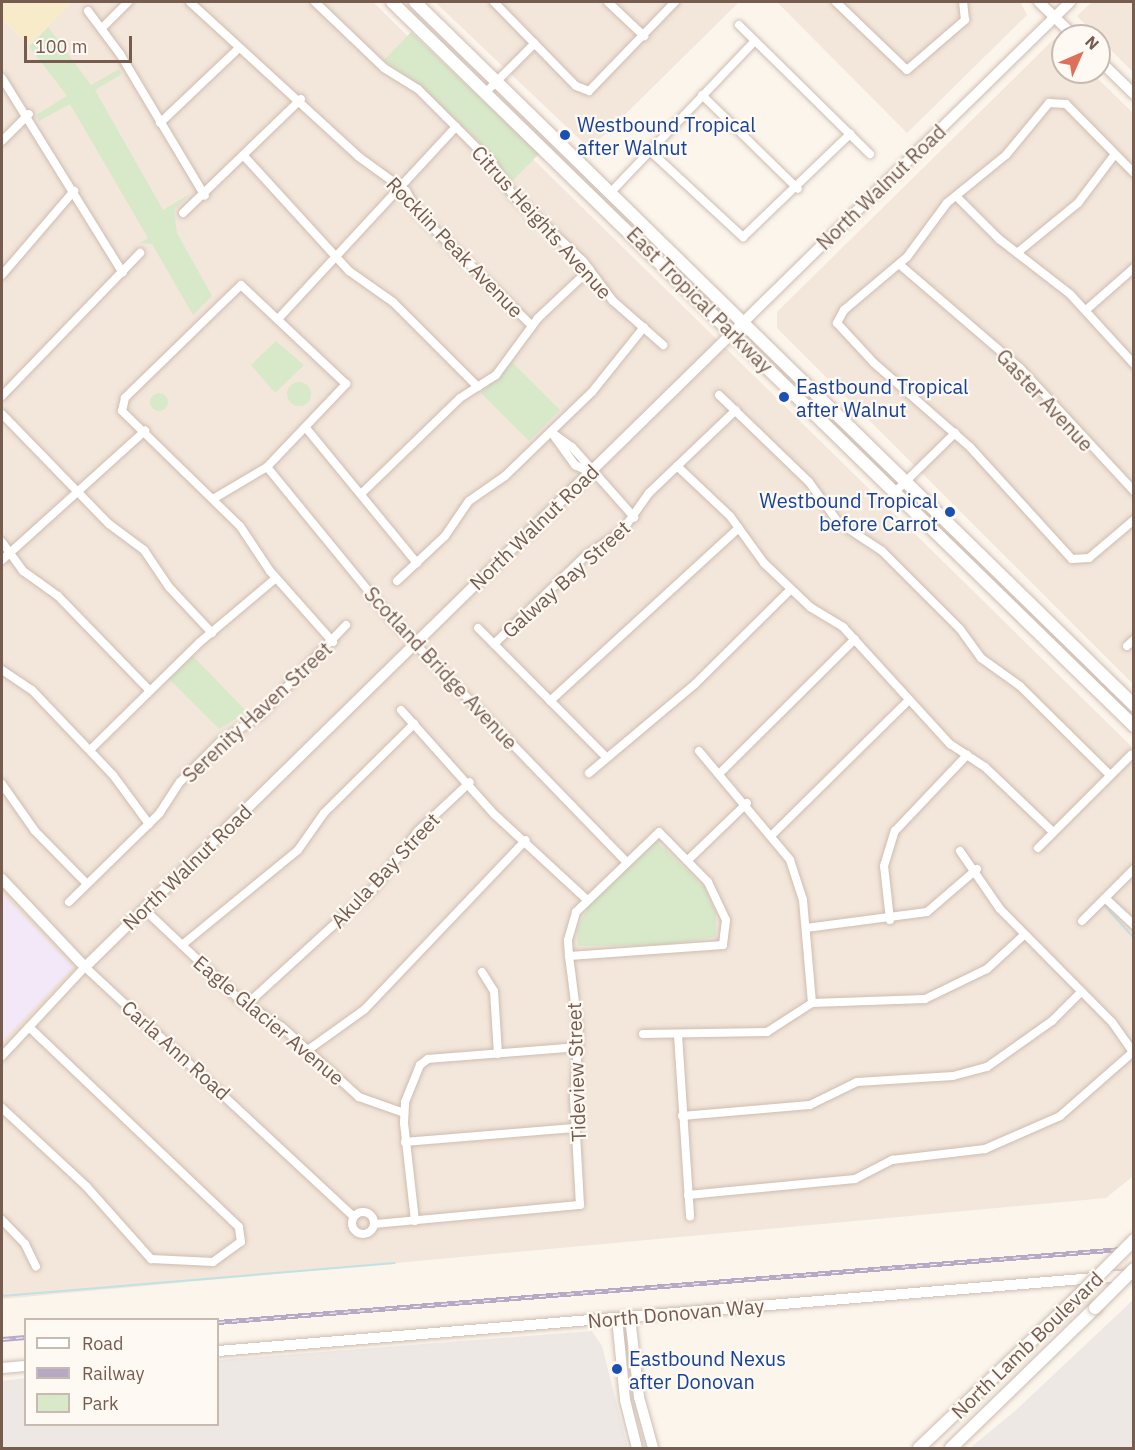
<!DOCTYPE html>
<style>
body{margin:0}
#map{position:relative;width:1135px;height:1450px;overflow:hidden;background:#fcf5ec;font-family:"IBM Plex Sans",sans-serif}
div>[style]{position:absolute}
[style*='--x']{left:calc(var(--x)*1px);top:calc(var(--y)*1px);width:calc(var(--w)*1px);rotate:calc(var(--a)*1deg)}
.residential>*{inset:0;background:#f3e6da}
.industrial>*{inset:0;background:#eee8e4}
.education>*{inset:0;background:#f2e8f8}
.green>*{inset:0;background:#d8e9ca}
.round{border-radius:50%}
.sand>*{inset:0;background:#f8ebc9}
.stream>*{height:2px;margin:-1px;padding:0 1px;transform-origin:1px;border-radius:1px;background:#c1e1e5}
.roads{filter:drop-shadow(0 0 2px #cebdb1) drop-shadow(0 0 2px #cebdb1)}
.minor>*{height:8px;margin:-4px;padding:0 4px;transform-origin:4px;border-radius:4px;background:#fff}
.minor>.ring{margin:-4px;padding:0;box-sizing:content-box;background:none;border:8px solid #fff;border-radius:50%}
.tertiary>*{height:10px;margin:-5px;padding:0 5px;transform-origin:5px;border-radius:5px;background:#fff}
.secondary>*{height:12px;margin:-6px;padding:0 6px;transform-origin:6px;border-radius:6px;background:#fff}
.rail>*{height:4.5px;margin-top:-2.25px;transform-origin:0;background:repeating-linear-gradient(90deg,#fef9f2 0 7px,#b7a9c6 0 14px);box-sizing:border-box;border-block:2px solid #b7a9c6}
.bridges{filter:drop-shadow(0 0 2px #d0bdaf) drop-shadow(0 0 2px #d0bdaf)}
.secondary-bridge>*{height:12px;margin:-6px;padding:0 6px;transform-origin:6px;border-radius:6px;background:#fff}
.dots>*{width:16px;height:16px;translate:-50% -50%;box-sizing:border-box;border:3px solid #fef9f2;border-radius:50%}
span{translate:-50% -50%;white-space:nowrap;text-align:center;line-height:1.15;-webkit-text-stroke:4.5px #fef9f2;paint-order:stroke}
.transit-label{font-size:20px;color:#164399}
.left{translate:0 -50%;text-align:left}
.right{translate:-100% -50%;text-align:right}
.street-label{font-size:20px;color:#765b4f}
.frame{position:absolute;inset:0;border:3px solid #765b4f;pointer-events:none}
.legend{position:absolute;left:24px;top:1318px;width:195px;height:108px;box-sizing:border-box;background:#fef9f2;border:2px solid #c8bab1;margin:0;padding:8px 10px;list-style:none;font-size:18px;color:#765b4f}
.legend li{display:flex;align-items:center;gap:12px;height:30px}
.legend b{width:30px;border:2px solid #c8bab1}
.north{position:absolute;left:1051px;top:24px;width:60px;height:60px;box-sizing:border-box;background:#fef9f2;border:2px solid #c8bab1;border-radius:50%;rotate:45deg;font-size:16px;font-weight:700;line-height:24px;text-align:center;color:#765b4f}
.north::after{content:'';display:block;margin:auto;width:21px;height:27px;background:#dc705a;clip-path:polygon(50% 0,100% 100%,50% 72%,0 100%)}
.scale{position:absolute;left:24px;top:36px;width:108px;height:27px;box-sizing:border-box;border:3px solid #765b4f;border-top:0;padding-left:8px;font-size:18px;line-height:21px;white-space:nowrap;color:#765b4f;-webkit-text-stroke:4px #fef9f2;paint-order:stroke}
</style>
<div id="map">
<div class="residential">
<div style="clip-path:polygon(72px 2px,373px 2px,1133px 748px,1133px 1176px,1106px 1198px,2px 1299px,2px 19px,29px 46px)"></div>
<div style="clip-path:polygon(435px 2px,739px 2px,590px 149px)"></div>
<div style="clip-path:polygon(777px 2px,1020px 2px,1027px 15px,907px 133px)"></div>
<div style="clip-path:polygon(1092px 2px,1133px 2px,1133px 72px,1077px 16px)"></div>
<div style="clip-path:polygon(1054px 39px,1063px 44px,1063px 72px,1091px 72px,1133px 113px,1133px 684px,777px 328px,777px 312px)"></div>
</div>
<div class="industrial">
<div style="clip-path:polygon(1133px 1300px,1133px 1448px,970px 1448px,1016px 1410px)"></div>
<div style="clip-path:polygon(592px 1331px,602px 1346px,628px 1448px,2px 1448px,2px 1381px,25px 1378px,26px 1424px,218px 1424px,218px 1360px)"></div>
</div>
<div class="education">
<div style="clip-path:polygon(2px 894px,73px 967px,2px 1041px)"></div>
</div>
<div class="green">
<div style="clip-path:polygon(48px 27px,91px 85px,119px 69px,122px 74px,95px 90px,163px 210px,190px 194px,174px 210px,177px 233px,212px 296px,193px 315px,152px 244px,140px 243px,148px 238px,70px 104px,39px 121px,36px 115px,67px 96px,29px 46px)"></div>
<div style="clip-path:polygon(411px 32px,539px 154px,511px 182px,494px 156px,415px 81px,384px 60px)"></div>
<div style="clip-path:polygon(276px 341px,304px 365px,275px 393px,251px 365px)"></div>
<div style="clip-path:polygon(512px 362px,560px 410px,529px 441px,481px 393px)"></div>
<div class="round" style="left:287px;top:382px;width:24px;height:24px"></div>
<div class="round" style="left:150px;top:393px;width:18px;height:18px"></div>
<div style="clip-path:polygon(193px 656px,247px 712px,219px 729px,169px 679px)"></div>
<div style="clip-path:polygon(655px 840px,704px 886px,716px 913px,716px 937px,664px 945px,578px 946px,577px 930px,589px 904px)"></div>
</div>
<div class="sand">
<div style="clip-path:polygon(2px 2px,72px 2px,29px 46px,2px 19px)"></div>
</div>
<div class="stream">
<div style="--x:1105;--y:906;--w:43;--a:47.8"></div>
<div style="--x:2;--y:1296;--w:394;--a:-4.8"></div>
</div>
<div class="roads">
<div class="minor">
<div style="--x:190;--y:2;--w:229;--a:42.5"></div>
<div style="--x:359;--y:157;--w:58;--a:35.9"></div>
<div style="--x:406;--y:191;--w:26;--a:61"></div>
<div style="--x:419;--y:214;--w:159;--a:44.7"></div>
<div style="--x:315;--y:2;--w:95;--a:43.7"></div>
<div style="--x:384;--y:68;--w:40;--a:32"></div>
<div style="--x:418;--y:89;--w:105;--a:45"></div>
<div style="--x:492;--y:163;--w:38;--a:57"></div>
<div style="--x:513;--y:195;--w:96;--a:43.3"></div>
<div style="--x:583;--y:261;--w:50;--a:53.1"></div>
<div style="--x:613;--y:301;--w:67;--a:41.3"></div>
<div style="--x:494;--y:2;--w:117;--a:45.7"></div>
<div style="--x:576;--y:86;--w:14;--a:21"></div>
<div style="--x:589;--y:91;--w:124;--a:-46"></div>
<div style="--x:608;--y:2;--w:50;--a:43.4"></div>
<div style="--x:836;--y:2;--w:98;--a:43.8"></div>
<div style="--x:907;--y:70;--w:77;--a:-40.8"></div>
<div style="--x:965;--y:20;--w:18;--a:-96"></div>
<div style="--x:88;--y:11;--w:54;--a:53.3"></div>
<div style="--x:120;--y:54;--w:165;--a:59.1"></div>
<div style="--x:739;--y:25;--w:184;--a:44.6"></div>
<div style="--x:102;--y:28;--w:37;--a:-45"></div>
<div style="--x:2;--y:78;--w:229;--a:58.2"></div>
<div style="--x:488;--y:90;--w:66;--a:-45"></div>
<div style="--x:702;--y:95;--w:134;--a:44.4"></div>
<div style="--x:160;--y:123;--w:108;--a:-43.5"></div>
<div style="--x:2;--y:141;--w:38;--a:-45"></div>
<div style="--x:650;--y:151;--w:127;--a:42.8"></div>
<div style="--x:743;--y:237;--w:149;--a:-43.9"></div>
<div style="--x:244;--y:156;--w:156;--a:47.6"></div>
<div style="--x:349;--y:271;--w:54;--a:35.2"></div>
<div style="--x:393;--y:302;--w:120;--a:45"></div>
<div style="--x:1134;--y:173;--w:97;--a:-134.6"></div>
<div style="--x:1066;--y:104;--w:17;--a:-177"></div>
<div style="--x:1049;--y:103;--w:67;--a:129.6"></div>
<div style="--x:1006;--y:155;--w:76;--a:140.9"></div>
<div style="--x:947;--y:203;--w:67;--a:126.5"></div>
<div style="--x:907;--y:257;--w:82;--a:139.9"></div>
<div style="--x:844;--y:310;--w:15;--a:118"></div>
<div style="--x:837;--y:323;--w:54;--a:47.2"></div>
<div style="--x:874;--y:363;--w:128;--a:41.2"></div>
<div style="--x:970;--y:447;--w:151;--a:47.7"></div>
<div style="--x:1072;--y:559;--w:17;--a:-3"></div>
<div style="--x:1089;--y:558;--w:59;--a:-40.2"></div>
<div style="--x:612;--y:191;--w:207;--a:-46.4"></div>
<div style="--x:956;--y:196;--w:61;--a:45"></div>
<div style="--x:999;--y:239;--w:90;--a:37.8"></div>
<div style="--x:1070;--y:294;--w:95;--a:47.6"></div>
<div style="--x:183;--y:213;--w:164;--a:-44"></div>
<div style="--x:1017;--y:253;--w:79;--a:-39.3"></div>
<div style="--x:1078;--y:203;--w:61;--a:-52.9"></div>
<div style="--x:899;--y:264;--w:160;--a:40.7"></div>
<div style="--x:1020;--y:368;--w:168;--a:47.2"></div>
<div style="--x:2;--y:275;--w:111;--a:-49.4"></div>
<div style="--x:1086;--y:310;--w:64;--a:-41.2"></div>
<div style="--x:278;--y:319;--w:262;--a:-47.2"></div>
<div style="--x:719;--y:395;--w:125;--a:44"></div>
<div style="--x:809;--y:482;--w:49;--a:54.1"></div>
<div style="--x:838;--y:522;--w:53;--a:33.4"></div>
<div style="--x:882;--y:551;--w:110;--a:45"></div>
<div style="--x:960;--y:629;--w:36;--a:54"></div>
<div style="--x:981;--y:658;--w:48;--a:35.7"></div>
<div style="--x:1020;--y:686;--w:127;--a:44.7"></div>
<div style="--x:2;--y:396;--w:199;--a:-46"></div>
<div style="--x:2;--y:414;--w:153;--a:45.8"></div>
<div style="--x:109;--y:524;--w:44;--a:36.6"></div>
<div style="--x:144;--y:550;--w:45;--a:56"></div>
<div style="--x:169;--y:587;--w:63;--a:46.9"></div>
<div style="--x:306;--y:428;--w:175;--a:50.6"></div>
<div style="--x:551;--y:432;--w:26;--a:36"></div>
<div style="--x:572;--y:447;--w:94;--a:48.5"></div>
<div style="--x:551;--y:432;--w:41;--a:54"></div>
<div style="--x:575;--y:465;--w:17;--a:25"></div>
<div style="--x:677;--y:466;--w:73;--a:43.3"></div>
<div style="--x:730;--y:516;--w:58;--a:54.1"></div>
<div style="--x:764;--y:563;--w:64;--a:43.7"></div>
<div style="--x:810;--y:607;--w:39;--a:31"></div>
<div style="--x:843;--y:627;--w:159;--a:47.6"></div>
<div style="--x:950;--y:744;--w:42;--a:33.3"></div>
<div style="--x:985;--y:767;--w:94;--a:43.7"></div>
<div style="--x:267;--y:467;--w:199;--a:50.7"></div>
<div style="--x:393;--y:621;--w:333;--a:45.9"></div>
<div style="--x:896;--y:491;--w:83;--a:-44.5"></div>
<div style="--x:362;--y:493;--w:136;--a:-44.1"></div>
<div style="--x:460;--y:398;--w:43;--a:-32.6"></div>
<div style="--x:496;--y:375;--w:71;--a:-53.6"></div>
<div style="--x:538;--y:318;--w:71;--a:-43.3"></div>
<div style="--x:213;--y:499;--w:63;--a:-30.7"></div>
<div style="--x:267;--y:467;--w:115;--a:-46.4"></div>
<div style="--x:346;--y:384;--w:144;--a:-136.7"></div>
<div style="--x:241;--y:285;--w:162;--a:135.8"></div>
<div style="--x:125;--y:398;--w:13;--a:103"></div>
<div style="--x:122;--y:411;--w:165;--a:44.3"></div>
<div style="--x:240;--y:526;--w:54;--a:56.3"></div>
<div style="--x:270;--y:571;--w:95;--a:48.4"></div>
<div style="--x:2;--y:542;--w:36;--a:54"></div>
<div style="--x:23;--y:571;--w:43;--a:35.5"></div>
<div style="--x:58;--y:596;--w:132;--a:45.9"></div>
<div style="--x:2;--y:560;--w:193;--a:-42.1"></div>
<div style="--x:397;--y:581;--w:66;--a:-43.2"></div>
<div style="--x:445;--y:536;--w:42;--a:-55.6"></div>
<div style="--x:469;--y:501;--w:44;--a:-34.8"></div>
<div style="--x:505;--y:476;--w:121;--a:-44"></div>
<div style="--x:592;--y:392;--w:83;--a:-51.3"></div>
<div style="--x:478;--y:628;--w:183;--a:45.2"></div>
<div style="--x:494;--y:644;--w:127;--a:-44"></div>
<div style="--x:585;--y:556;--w:45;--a:-34"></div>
<div style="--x:622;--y:531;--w:47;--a:-54.6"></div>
<div style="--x:649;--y:493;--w:120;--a:-43.7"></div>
<div style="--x:1127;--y:646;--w:9;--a:-41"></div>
<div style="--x:2;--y:670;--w:36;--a:34"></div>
<div style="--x:32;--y:690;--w:117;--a:46.4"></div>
<div style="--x:113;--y:775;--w:61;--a:53.7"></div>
<div style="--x:550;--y:701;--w:256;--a:-42.5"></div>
<div style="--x:401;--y:710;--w:140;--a:48.2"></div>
<div style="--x:494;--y:814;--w:125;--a:42.7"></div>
<div style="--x:90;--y:750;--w:154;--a:-44.5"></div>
<div style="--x:200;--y:642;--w:99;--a:-40.1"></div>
<div style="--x:699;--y:751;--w:142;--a:50.1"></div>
<div style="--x:790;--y:860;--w:42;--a:72"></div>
<div style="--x:803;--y:900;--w:103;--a:85"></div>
<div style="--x:589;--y:773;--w:138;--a:-40"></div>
<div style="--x:695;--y:684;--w:135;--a:-44.7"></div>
<div style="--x:720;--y:773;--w:190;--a:-44.8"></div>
<div style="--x:2;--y:784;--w:57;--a:54.9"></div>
<div style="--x:35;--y:831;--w:74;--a:45.5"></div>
<div style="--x:773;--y:834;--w:190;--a:-44.6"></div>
<div style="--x:1038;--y:848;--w:132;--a:-45"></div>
<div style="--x:960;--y:851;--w:70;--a:55.4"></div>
<div style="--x:1000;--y:909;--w:159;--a:45.3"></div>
<div style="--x:1112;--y:1022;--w:38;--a:55"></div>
<div style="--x:688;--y:860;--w:82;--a:-44"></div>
<div style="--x:1105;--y:898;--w:40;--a:43"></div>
<div style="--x:69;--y:902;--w:126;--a:-44.4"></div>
<div style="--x:159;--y:814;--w:38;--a:-57"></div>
<div style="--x:180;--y:782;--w:57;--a:-45"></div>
<div style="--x:220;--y:742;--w:47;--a:-33.7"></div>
<div style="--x:259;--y:716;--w:126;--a:-46.3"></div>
<div style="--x:144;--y:909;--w:131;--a:43.5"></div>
<div style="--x:239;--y:999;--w:51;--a:33.1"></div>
<div style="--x:282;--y:1027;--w:104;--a:42.3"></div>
<div style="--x:359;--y:1097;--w:48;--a:19.6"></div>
<div style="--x:890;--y:920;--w:54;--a:-96.3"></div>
<div style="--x:884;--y:866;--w:37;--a:-73"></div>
<div style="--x:895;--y:831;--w:105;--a:-46.5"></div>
<div style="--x:1082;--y:921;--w:74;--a:-45"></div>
<div style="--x:806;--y:928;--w:122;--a:-7.5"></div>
<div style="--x:927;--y:912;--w:66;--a:-40.7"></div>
<div style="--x:182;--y:945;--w:150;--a:-39.3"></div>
<div style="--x:298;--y:850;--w:45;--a:-54.9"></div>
<div style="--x:324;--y:813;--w:127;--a:-44.7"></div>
<div style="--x:482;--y:972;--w:22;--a:58"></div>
<div style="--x:494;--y:991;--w:63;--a:86.4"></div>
<div style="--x:246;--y:1005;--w:172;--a:-42.4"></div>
<div style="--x:373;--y:889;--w:73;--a:-52.2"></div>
<div style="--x:418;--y:831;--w:71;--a:-43.3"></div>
<div style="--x:643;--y:1034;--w:124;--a:-0.9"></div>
<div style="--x:767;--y:1032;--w:54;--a:-32.8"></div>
<div style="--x:812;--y:1003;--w:113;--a:-2"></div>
<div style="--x:925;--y:999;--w:69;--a:-25.8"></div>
<div style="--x:987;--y:969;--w:50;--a:-42.6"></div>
<div style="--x:678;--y:1035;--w:182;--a:86.2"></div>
<div style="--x:308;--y:1050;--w:70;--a:-35.7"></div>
<div style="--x:365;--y:1009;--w:233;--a:-46.4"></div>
<div style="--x:2;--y:1056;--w:122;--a:-47"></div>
<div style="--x:85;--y:967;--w:367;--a:42.9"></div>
<div style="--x:2;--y:1108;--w:115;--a:42.9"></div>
<div style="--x:86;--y:1186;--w:98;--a:48.3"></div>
<div style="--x:151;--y:1259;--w:62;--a:2.8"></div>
<div style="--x:213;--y:1262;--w:34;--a:-36"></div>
<div style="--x:241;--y:1242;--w:15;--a:-98"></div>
<div style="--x:239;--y:1227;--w:290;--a:-136.4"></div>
<div style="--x:682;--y:1116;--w:128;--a:-4.9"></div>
<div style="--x:810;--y:1105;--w:52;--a:-26.1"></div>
<div style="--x:857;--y:1082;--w:96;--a:-3.6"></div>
<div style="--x:953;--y:1076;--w:35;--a:-15"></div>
<div style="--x:987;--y:1067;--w:80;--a:-35.3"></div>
<div style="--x:1052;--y:1021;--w:40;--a:-45"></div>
<div style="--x:405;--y:1142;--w:172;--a:-4.7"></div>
<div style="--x:688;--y:1195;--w:168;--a:-5.5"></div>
<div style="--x:855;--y:1179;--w:42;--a:-27.2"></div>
<div style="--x:892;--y:1160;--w:94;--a:-6.7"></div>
<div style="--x:985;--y:1149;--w:82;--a:-23.7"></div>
<div style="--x:1060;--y:1116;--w:97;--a:-41.2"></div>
<div class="ring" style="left:352px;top:1212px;width:14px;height:14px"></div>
<div style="--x:2;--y:1220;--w:33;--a:46"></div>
<div style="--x:25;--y:1244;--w:25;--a:64"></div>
<div style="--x:415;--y:1221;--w:99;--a:-96.4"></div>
<div style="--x:404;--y:1123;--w:21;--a:-87"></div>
<div style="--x:405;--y:1102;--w:40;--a:-68"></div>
<div style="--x:420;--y:1065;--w:10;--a:-37"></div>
<div style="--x:428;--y:1059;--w:151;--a:-4.5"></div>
<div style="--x:375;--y:1224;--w:206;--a:-5.3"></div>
<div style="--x:580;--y:1205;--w:108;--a:-93.2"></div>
<div style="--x:574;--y:1097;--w:62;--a:-85.4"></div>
<div style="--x:579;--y:1035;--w:64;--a:-97.1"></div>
<div style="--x:571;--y:971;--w:15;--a:-98"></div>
<div style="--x:569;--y:956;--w:16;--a:-94"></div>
<div style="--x:568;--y:940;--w:29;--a:-74"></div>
<div style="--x:576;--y:912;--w:115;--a:-43.9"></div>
<div style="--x:659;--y:832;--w:70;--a:45.6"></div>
<div style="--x:708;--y:882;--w:42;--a:64.7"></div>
<div style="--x:726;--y:920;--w:25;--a:97"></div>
<div style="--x:723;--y:945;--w:154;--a:175.9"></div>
</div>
<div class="tertiary">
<div style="--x:1039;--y:2;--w:49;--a:44.2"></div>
<div style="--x:1099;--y:60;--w:49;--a:44.2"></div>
<div style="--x:2;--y:879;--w:121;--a:46.7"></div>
<div style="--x:85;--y:967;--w:1379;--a:-44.41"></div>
<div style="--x:630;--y:1317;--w:81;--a:83.6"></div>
<div style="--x:639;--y:1397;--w:53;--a:74.6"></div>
<div style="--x:617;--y:1318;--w:82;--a:84.4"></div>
<div style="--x:625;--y:1400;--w:49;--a:76"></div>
<div style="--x:218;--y:1351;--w:915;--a:-4.76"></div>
<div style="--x:2;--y:1368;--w:24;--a:-5"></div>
</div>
<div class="secondary">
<div style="--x:392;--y:2;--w:1037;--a:44.3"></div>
<div style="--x:415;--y:2;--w:1006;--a:44.36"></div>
<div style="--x:919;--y:1448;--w:197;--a:-43.6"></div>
<div style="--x:951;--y:1448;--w:201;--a:-44.2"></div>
</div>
</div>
<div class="rail">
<div style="--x:218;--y:1322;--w:919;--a:-4.62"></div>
<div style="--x:2;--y:1339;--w:24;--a:-5"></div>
</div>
<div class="bridges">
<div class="secondary-bridge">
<div style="--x:1095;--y:1308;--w:55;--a:-45"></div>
<div style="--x:1062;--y:1312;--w:102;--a:-45"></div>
</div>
</div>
<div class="dots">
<div style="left:565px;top:135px;background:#1a4fb4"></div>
<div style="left:784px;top:397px;background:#1a4fb4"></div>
<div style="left:950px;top:512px;background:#1a4fb4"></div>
<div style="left:617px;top:1369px;background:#1a4fb4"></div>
</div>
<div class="transit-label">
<span class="left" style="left:577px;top:136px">Westbound Tropical<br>after Walnut</span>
<span class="left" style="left:796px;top:398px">Eastbound Tropical<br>after Walnut</span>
<span class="right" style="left:938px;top:512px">Westbound Tropical<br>before Carrot</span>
<span class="left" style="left:629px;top:1370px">Eastbound Nexus<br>after Donovan</span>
</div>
<div class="street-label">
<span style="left:881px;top:187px;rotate:-44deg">North Walnut Road</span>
<span style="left:542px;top:222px;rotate:48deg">Citrus Heights Avenue</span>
<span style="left:455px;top:247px;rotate:46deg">Rocklin Peak Avenue</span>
<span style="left:700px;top:300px;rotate:45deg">East Tropical Parkway</span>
<span style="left:1045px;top:400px;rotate:47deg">Gaster Avenue</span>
<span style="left:534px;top:527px;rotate:-44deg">North Walnut Road</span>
<span style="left:566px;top:579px;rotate:-42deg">Galway Bay Street</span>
<span style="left:441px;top:668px;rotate:47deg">Scotland Bridge Avenue</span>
<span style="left:257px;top:712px;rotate:-43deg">Serenity Haven Street</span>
<span style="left:187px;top:867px;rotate:-44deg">North Walnut Road</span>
<span style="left:385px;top:870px;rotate:-47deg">Akula Bay Street</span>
<span style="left:269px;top:1020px;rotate:40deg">Eagle Glacier Avenue</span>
<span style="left:176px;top:1050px;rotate:42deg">Carla Ann Road</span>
<span style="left:576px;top:1072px;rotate:-92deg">Tideview Street</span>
<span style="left:676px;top:1313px;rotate:-5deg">North Donovan Way</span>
<span style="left:1027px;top:1345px;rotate:-44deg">North Lamb Boulevard</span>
</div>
<div class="frame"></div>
<ul class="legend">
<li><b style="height:8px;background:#fff"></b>Road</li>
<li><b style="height:8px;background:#b7a9c6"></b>Railway</li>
<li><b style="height:16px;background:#d8e9ca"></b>Park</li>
</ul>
<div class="north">N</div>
<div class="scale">100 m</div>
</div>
